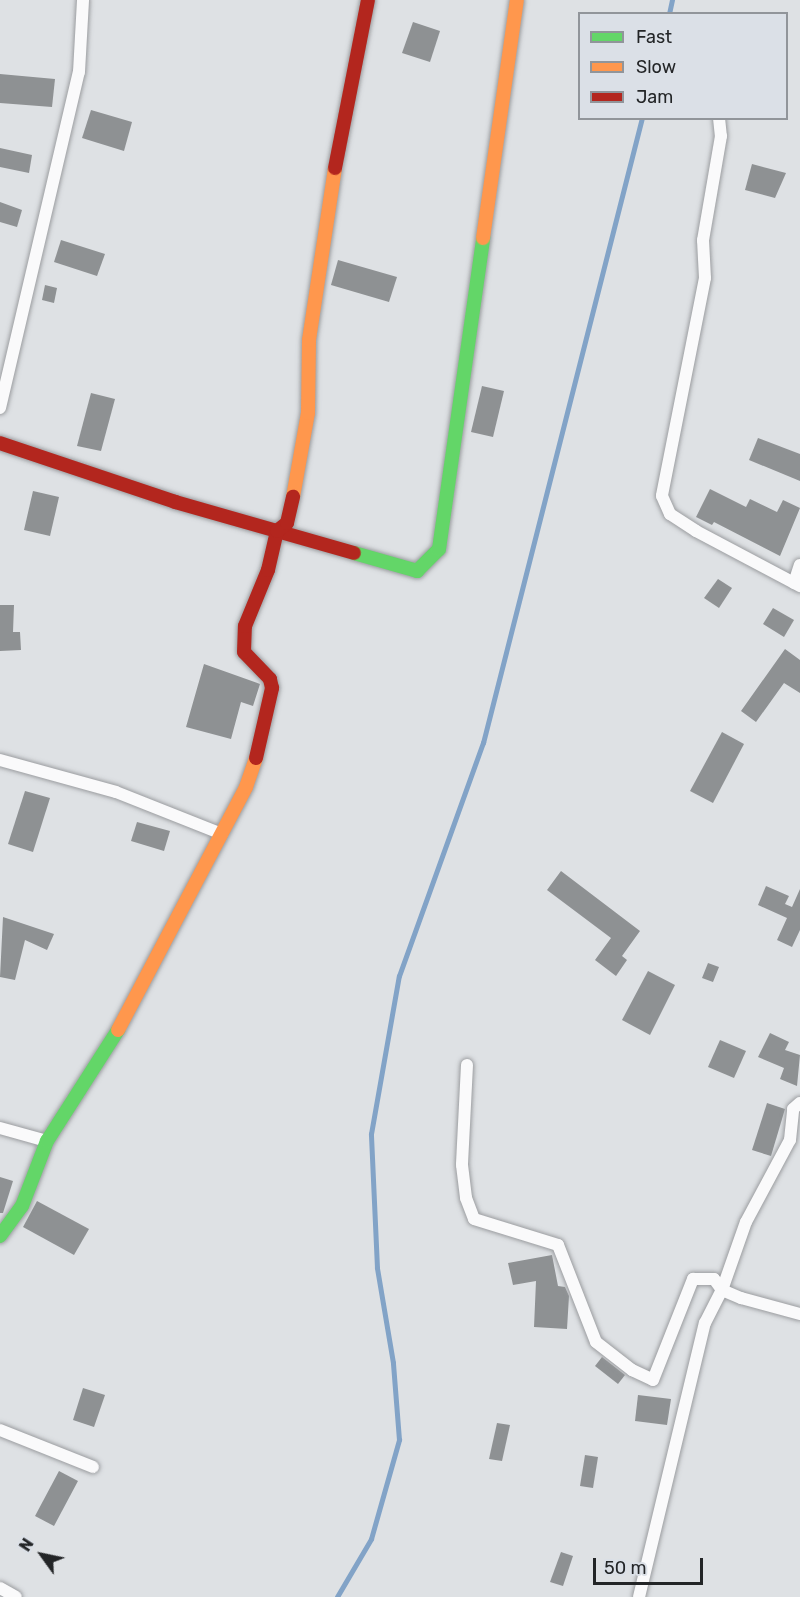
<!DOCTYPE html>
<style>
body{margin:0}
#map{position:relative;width:800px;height:1597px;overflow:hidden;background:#dee1e4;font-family:Rubik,sans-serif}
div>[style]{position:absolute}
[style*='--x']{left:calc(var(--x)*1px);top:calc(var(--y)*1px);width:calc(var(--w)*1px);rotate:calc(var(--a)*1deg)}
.stream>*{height:4.5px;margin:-2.25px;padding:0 2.25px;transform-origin:2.25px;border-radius:2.25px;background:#82a3c7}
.building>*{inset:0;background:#8e9193}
.roads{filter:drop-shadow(0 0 2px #9b9da0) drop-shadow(0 0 2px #9b9da0)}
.street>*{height:12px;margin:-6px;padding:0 6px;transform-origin:6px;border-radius:6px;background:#fafafb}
.fast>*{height:14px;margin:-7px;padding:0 7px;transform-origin:7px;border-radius:7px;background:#63d668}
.slow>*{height:14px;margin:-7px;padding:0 7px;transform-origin:7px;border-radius:7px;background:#ff974d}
.jam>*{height:14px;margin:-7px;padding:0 7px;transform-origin:7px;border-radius:7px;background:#b3261e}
span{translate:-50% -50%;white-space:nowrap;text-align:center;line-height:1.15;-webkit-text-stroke:6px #dbe0e7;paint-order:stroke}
.legend{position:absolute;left:578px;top:12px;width:210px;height:108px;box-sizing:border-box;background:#dbe0e7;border:2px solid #91959a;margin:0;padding:8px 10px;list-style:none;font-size:18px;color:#232527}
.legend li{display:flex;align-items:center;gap:12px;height:30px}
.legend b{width:30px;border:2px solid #91959a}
.north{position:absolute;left:12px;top:1525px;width:60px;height:60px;-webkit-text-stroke:4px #dbe0e7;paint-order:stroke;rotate:303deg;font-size:16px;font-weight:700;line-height:24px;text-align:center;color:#232527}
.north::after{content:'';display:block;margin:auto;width:21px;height:27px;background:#232527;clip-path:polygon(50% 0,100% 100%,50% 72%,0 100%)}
.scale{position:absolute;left:593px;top:1558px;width:110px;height:27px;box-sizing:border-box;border:3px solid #232527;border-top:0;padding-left:8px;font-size:18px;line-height:21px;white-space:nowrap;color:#232527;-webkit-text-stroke:4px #dbe0e7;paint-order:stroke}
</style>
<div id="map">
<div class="stream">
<div style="--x:669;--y:14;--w:14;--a:-78"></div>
<div style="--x:337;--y:1597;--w:67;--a:-59.6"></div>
<div style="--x:371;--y:1539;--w:103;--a:-74.2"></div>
<div style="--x:399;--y:1440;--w:77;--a:-94.5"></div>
<div style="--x:393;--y:1363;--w:96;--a:-99.6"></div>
<div style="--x:377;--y:1268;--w:134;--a:-92.6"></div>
<div style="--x:371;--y:1134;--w:160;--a:-80"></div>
<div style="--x:399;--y:976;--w:248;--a:-70.2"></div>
<div style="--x:483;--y:743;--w:645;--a:-75.73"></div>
</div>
<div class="building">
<div style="clip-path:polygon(413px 22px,440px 31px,430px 62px,402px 53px)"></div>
<div style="clip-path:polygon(0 74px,55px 79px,52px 107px,0 103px)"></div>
<div style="clip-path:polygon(91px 110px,132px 122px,124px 151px,82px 138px)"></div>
<div style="clip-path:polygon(0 148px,32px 155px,29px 173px,0 167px)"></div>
<div style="clip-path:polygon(752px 164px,786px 173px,775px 198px,745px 190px)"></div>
<div style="clip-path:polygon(0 202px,22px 210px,17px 227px,0 222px)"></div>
<div style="clip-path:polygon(61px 240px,105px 254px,97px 276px,54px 262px)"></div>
<div style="clip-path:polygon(338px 260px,397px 277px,389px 302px,331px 285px)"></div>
<div style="clip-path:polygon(45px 285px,57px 288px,54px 303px,42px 300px)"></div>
<div style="clip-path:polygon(482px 386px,504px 391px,493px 437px,471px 432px)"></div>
<div style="clip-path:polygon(91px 393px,115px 399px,101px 451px,77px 446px)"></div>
<div style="clip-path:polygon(758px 438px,800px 454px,800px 481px,749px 460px)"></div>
<div style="clip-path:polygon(710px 489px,746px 507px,750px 499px,777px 512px,783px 500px,800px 508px,780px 556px,714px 522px,712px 525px,696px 517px)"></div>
<div style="clip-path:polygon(33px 491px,59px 497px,50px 536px,24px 530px)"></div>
<div style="clip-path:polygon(718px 579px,732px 588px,719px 608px,704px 598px)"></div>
<div style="clip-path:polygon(0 605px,14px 605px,13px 632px,20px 632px,21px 650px,0 651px)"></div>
<div style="clip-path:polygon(773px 608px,794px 620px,784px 637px,763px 624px)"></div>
<div style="clip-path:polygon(785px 649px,800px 660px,800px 693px,784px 683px,756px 722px,741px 711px)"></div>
<div style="clip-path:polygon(204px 664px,260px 684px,253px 706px,241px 702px,231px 739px,186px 727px)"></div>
<div style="clip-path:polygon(722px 732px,744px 744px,713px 803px,690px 791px)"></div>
<div style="clip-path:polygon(25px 791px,50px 798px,33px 852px,8px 844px)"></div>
<div style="clip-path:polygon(137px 822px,170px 831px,164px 851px,131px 841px)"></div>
<div style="clip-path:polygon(561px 871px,640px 931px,622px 956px,627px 960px,616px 976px,595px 960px,611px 938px,547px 890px)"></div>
<div style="clip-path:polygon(766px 886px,789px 896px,785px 904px,792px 907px,800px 889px,800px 930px,792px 947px,777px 940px,787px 918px,758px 905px)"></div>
<div style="clip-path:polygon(3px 917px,54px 934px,47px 950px,25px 940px,15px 980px,0 977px)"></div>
<div style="clip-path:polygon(708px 963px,719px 967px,713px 982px,702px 978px)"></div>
<div style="clip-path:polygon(648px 971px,675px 985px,650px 1035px,622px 1020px)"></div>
<div style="clip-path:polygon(770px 1033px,789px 1042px,785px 1050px,800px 1055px,797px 1086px,780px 1079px,784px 1068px,758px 1057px)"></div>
<div style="clip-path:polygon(720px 1040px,746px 1051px,734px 1078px,708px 1067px)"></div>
<div style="clip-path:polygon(767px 1103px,785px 1109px,771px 1156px,752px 1150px)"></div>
<div style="clip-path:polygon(0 1177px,13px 1181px,3px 1213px,0 1213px)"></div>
<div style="clip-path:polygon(37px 1201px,89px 1229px,74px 1255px,23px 1227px)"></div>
<div style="clip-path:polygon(552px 1255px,558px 1286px,565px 1287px,569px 1296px,567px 1329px,534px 1327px,536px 1281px,513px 1285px,508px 1263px)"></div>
<div style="clip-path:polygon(602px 1357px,625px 1375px,618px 1384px,595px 1366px)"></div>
<div style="clip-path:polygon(83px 1388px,105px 1395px,94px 1427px,73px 1420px)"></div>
<div style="clip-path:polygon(638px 1395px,671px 1399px,667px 1425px,635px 1421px)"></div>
<div style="clip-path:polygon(497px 1423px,510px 1425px,502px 1461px,489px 1459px)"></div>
<div style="clip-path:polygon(585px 1455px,598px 1457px,593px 1488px,580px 1486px)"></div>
<div style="clip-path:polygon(59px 1471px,78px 1481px,54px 1526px,35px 1516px)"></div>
<div style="clip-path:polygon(561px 1552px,573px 1556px,563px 1586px,550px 1582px)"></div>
</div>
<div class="roads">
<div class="street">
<div style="--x:719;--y:118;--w:18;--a:84"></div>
<div style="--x:721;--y:136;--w:106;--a:99.8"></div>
<div style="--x:703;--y:240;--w:38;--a:87"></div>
<div style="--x:705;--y:278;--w:222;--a:101.2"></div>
<div style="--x:662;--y:496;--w:20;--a:66"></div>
<div style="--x:670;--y:514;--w:31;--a:33"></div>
<div style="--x:696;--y:531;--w:118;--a:27.9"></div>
<div style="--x:0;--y:408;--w:345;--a:-76.8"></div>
<div style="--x:79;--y:72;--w:72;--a:-86.8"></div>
<div style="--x:794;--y:583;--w:19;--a:-72"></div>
<div style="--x:0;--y:760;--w:120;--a:15.4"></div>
<div style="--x:116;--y:792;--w:114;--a:21.6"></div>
<div style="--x:467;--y:1065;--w:100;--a:92.9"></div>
<div style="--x:462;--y:1165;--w:33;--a:83"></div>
<div style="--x:466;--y:1198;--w:22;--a:69"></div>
<div style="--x:474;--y:1219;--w:88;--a:17.2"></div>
<div style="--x:558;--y:1245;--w:104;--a:68.6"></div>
<div style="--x:596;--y:1342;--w:46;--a:37.9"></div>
<div style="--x:632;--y:1370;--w:23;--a:25"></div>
<div style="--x:653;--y:1380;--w:109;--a:-68.4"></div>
<div style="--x:693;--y:1279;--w:21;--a:0"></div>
<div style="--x:714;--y:1279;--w:14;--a:54"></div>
<div style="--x:722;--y:1290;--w:21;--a:23"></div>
<div style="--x:741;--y:1298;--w:61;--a:15.2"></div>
<div style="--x:0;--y:1128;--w:49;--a:15.5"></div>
<div style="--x:0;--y:1430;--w:100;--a:21.7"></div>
<div style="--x:0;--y:1588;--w:18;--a:29"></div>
<div style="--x:639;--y:1597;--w:282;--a:-76.5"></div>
<div style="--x:705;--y:1323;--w:37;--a:-63"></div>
<div style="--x:722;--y:1290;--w:72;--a:-70.6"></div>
<div style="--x:746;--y:1222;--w:93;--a:-61.8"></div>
<div style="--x:790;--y:1140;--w:31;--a:-84"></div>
<div style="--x:793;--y:1109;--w:9;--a:-41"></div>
</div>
<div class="fast">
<div style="--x:354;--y:553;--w:66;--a:15.9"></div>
<div style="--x:417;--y:571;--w:31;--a:-45"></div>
<div style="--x:439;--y:549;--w:314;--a:-81.9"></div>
<div style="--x:0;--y:1236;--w:37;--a:-54"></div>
<div style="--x:22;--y:1206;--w:70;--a:-69"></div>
<div style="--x:47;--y:1141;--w:132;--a:-57.4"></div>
</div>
<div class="slow">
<div style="--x:483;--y:238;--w:240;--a:-81.9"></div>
<div style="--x:293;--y:497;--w:85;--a:-79.9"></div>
<div style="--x:308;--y:413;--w:73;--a:-89.2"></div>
<div style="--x:309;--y:340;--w:174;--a:-81.4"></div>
<div style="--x:118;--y:1030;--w:275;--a:-62.2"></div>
<div style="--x:246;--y:787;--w:31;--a:-71"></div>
</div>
<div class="jam">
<div style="--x:335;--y:168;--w:171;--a:-78.9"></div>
<div style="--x:0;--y:443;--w:185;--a:18.6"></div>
<div style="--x:175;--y:502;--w:186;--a:15.9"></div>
<div style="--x:256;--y:758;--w:72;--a:-77.1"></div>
<div style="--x:272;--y:688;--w:9;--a:-103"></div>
<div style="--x:270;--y:679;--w:37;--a:-134"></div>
<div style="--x:244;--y:652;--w:26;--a:-88"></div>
<div style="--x:245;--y:626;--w:61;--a:-67.7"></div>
<div style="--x:268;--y:570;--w:40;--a:-77"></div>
<div style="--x:277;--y:531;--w:13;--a:-39"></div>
<div style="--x:287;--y:523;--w:27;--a:-77"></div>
</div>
</div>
<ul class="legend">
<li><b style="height:8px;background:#63d668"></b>Fast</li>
<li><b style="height:8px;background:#ff974d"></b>Slow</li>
<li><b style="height:8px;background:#b3261e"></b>Jam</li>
</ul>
<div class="north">N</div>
<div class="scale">50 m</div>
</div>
